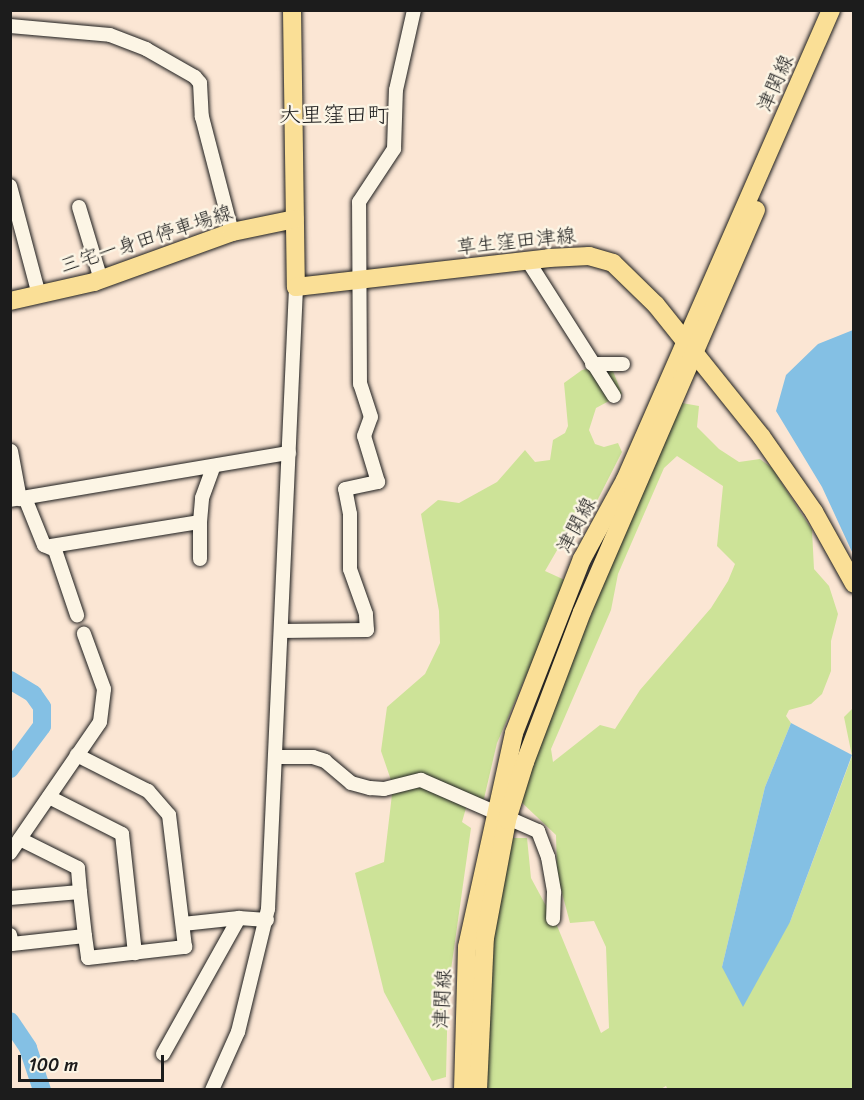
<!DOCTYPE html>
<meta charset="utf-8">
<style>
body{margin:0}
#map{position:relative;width:864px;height:1100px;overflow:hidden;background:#fbe6d4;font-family:Sriracha,"Klee One",sans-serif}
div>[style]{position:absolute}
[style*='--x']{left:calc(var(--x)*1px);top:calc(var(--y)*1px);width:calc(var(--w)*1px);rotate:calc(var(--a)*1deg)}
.green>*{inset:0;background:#cde398}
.water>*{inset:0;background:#84c0e4}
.river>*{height:18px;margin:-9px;padding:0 9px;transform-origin:9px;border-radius:9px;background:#84c0e4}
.roads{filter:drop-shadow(0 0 2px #1c1c1c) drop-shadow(0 0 2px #1c1c1c)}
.minor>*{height:14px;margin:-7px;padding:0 7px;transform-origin:7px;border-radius:7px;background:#fcf5e5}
.major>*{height:18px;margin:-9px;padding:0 9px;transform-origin:9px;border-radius:9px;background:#fadf96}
span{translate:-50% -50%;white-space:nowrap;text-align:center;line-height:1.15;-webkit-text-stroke:5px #fcf5e5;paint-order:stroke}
.street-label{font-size:20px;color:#1c1c1c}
.quarter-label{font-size:22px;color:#1c1c1c}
.frame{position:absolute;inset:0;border:12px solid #1c1c1c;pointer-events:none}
.scale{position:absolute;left:18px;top:1055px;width:146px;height:27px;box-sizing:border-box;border:3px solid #1c1c1c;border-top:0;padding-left:8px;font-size:18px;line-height:21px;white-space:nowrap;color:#1c1c1c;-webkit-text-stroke:4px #fcf5e5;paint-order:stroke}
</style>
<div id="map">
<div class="green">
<div style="clip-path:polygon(604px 365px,611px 366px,622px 394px,596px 408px,589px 430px,595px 444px,604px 447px,618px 443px,622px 452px,597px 501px,582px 507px,545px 571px,567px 581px,497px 743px,483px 803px,466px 808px,462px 822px,471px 828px,448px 991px,446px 1077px,432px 1081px,384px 992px,355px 873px,384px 862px,393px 786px,381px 751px,387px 707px,425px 674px,440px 643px,439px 611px,421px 514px,438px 500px,459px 503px,497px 482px,525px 450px,535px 462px,550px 460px,553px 440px,565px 433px,568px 426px,564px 383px,582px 370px)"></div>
<div style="clip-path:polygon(evenodd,682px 403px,699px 406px,697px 427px,719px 449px,739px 462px,760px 459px,772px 468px,812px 530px,814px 569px,829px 586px,838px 614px,831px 641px,831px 671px,822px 694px,811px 704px,789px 710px,786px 716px,791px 723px,765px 787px,722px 967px,790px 922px,852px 756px,844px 717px,853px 708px,853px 1089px,668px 1090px,666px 1086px,659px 1090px,487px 1090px,492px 930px,513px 838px,527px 838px,531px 878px,558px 928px,601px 1033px,609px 1028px,606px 947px,594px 921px,570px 923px,557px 874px,556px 835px,517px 798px,609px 570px,682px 403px,677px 456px,723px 486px,717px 546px,735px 564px,728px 581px,711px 608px,640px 690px,615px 729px,600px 725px,553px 762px,551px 749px,611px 610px,618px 574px,664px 468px,677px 456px)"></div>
</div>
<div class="water">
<div style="clip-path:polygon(853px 330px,853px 554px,822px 487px,776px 411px,786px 375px,818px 344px)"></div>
<div style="clip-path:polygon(791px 723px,852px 755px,790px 922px,743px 1007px,722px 967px,765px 787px)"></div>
</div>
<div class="river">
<div style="--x:10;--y:680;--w:27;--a:31"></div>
<div style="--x:33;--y:694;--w:16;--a:55"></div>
<div style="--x:42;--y:707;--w:19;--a:90"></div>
<div style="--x:42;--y:726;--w:54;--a:126.7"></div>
<div style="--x:10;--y:1021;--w:32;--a:56"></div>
<div style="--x:28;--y:1048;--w:44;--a:71.6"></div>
</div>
<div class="roads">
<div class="minor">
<div style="--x:10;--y:26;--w:100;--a:5.1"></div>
<div style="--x:110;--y:35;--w:39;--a:21"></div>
<div style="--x:146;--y:49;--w:56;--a:29.7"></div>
<div style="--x:195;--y:77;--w:8;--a:50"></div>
<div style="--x:200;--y:83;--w:34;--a:87"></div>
<div style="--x:202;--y:117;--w:119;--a:75.4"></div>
<div style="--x:10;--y:186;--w:113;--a:75.1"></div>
<div style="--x:79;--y:207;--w:76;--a:73.2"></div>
<div style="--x:528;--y:261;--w:160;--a:57.5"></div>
<div style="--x:592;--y:364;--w:31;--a:0"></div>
<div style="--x:11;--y:451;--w:49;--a:79.4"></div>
<div style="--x:25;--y:498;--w:51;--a:68"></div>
<div style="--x:44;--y:545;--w:12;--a:24"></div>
<div style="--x:55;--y:550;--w:69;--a:71.3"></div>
<div style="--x:10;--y:500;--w:283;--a:-9.6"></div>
<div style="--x:200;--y:522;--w:37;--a:90"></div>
<div style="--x:51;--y:546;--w:151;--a:-9.2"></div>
<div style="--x:200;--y:522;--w:24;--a:-85"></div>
<div style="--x:202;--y:498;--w:33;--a:-70"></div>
<div style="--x:281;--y:631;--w:86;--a:-0.7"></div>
<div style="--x:367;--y:630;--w:16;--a:-94"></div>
<div style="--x:366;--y:614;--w:48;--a:-109.6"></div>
<div style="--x:350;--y:569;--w:55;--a:-90"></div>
<div style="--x:350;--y:514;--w:25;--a:-101"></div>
<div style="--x:345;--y:489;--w:34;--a:-12"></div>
<div style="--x:378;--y:482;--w:48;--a:-106.9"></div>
<div style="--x:364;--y:436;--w:20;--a:-70"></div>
<div style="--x:371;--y:417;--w:35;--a:-108"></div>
<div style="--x:360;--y:384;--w:182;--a:-90.3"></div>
<div style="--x:359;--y:202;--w:64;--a:-56.6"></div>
<div style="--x:394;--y:149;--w:59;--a:-88.1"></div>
<div style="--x:396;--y:90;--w:82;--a:-77.3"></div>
<div style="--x:276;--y:757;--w:37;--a:0"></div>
<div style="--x:313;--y:757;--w:13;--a:18"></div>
<div style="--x:325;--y:761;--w:34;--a:40"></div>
<div style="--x:351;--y:783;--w:20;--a:15"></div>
<div style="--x:370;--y:788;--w:14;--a:4"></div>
<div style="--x:384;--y:789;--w:38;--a:-14"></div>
<div style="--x:421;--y:780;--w:128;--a:23.6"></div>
<div style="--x:538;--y:831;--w:28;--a:69"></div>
<div style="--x:548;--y:857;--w:36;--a:80"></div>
<div style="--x:554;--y:892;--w:27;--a:92"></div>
<div style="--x:49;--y:797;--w:82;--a:26.9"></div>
<div style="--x:122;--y:834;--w:120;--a:83.8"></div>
<div style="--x:10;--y:853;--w:159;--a:-55.5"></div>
<div style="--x:100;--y:722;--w:33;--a:-83"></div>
<div style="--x:104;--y:689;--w:59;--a:-110"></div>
<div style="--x:80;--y:892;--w:44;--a:83.5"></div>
<div style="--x:10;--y:898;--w:70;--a:-4.9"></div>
<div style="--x:80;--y:892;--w:24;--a:-95"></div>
<div style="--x:78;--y:868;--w:65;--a:-153.4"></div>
<div style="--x:183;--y:924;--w:56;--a:-6.1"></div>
<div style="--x:239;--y:918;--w:28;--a:4"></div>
<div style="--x:10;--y:935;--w:9;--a:77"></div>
<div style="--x:12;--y:944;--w:73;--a:-6.3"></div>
<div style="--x:85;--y:936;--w:22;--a:82"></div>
<div style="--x:88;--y:958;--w:98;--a:-6.5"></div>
<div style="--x:185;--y:947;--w:133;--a:-96.9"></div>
<div style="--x:169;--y:815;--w:32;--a:-131"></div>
<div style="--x:148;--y:791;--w:80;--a:-153.1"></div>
<div style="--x:163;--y:1054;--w:156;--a:-60.8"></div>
<div style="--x:212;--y:1090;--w:64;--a:-65.9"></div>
<div style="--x:238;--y:1032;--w:127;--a:-76.3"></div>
<div style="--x:268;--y:909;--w:623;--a:-87.42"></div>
</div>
<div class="major">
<div style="--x:292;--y:10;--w:277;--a:89.2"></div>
<div style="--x:296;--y:287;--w:255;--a:-6.5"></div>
<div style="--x:549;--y:258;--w:40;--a:-2.9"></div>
<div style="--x:589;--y:256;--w:25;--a:16"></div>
<div style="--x:613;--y:263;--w:60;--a:44.3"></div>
<div style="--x:656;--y:305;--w:168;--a:51.3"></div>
<div style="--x:761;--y:436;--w:93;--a:55.1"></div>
<div style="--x:814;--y:512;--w:82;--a:60.9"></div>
<div style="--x:10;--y:301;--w:86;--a:-12.7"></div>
<div style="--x:94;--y:282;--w:147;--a:-19.9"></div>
<div style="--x:232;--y:232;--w:64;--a:-11.7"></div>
<div style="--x:463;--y:1090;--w:143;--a:-88.4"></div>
<div style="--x:467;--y:947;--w:219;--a:-77.6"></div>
<div style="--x:514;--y:733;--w:187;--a:-68.7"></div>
<div style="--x:582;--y:559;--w:90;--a:-61.4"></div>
<div style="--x:625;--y:480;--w:513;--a:-66.33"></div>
<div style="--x:478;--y:1090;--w:152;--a:-87.4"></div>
<div style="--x:485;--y:938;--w:120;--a:-79.4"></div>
<div style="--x:507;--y:820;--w:61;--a:-72.8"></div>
<div style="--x:525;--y:762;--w:160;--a:-69.2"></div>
<div style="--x:582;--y:612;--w:438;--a:-66.6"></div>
</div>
</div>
<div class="street-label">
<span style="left:775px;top:83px;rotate:-66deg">津関線</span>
<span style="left:146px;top:239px;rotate:-18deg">三宅一身田停車場線</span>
<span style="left:516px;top:241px;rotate:-6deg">草生窪田津線</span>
<span style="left:576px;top:525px;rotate:-62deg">津関線</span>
<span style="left:442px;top:999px;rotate:-87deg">津関線</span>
</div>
<div class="quarter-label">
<span style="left:334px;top:115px">大里窪田町</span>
</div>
<div class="frame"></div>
<div class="scale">100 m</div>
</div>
